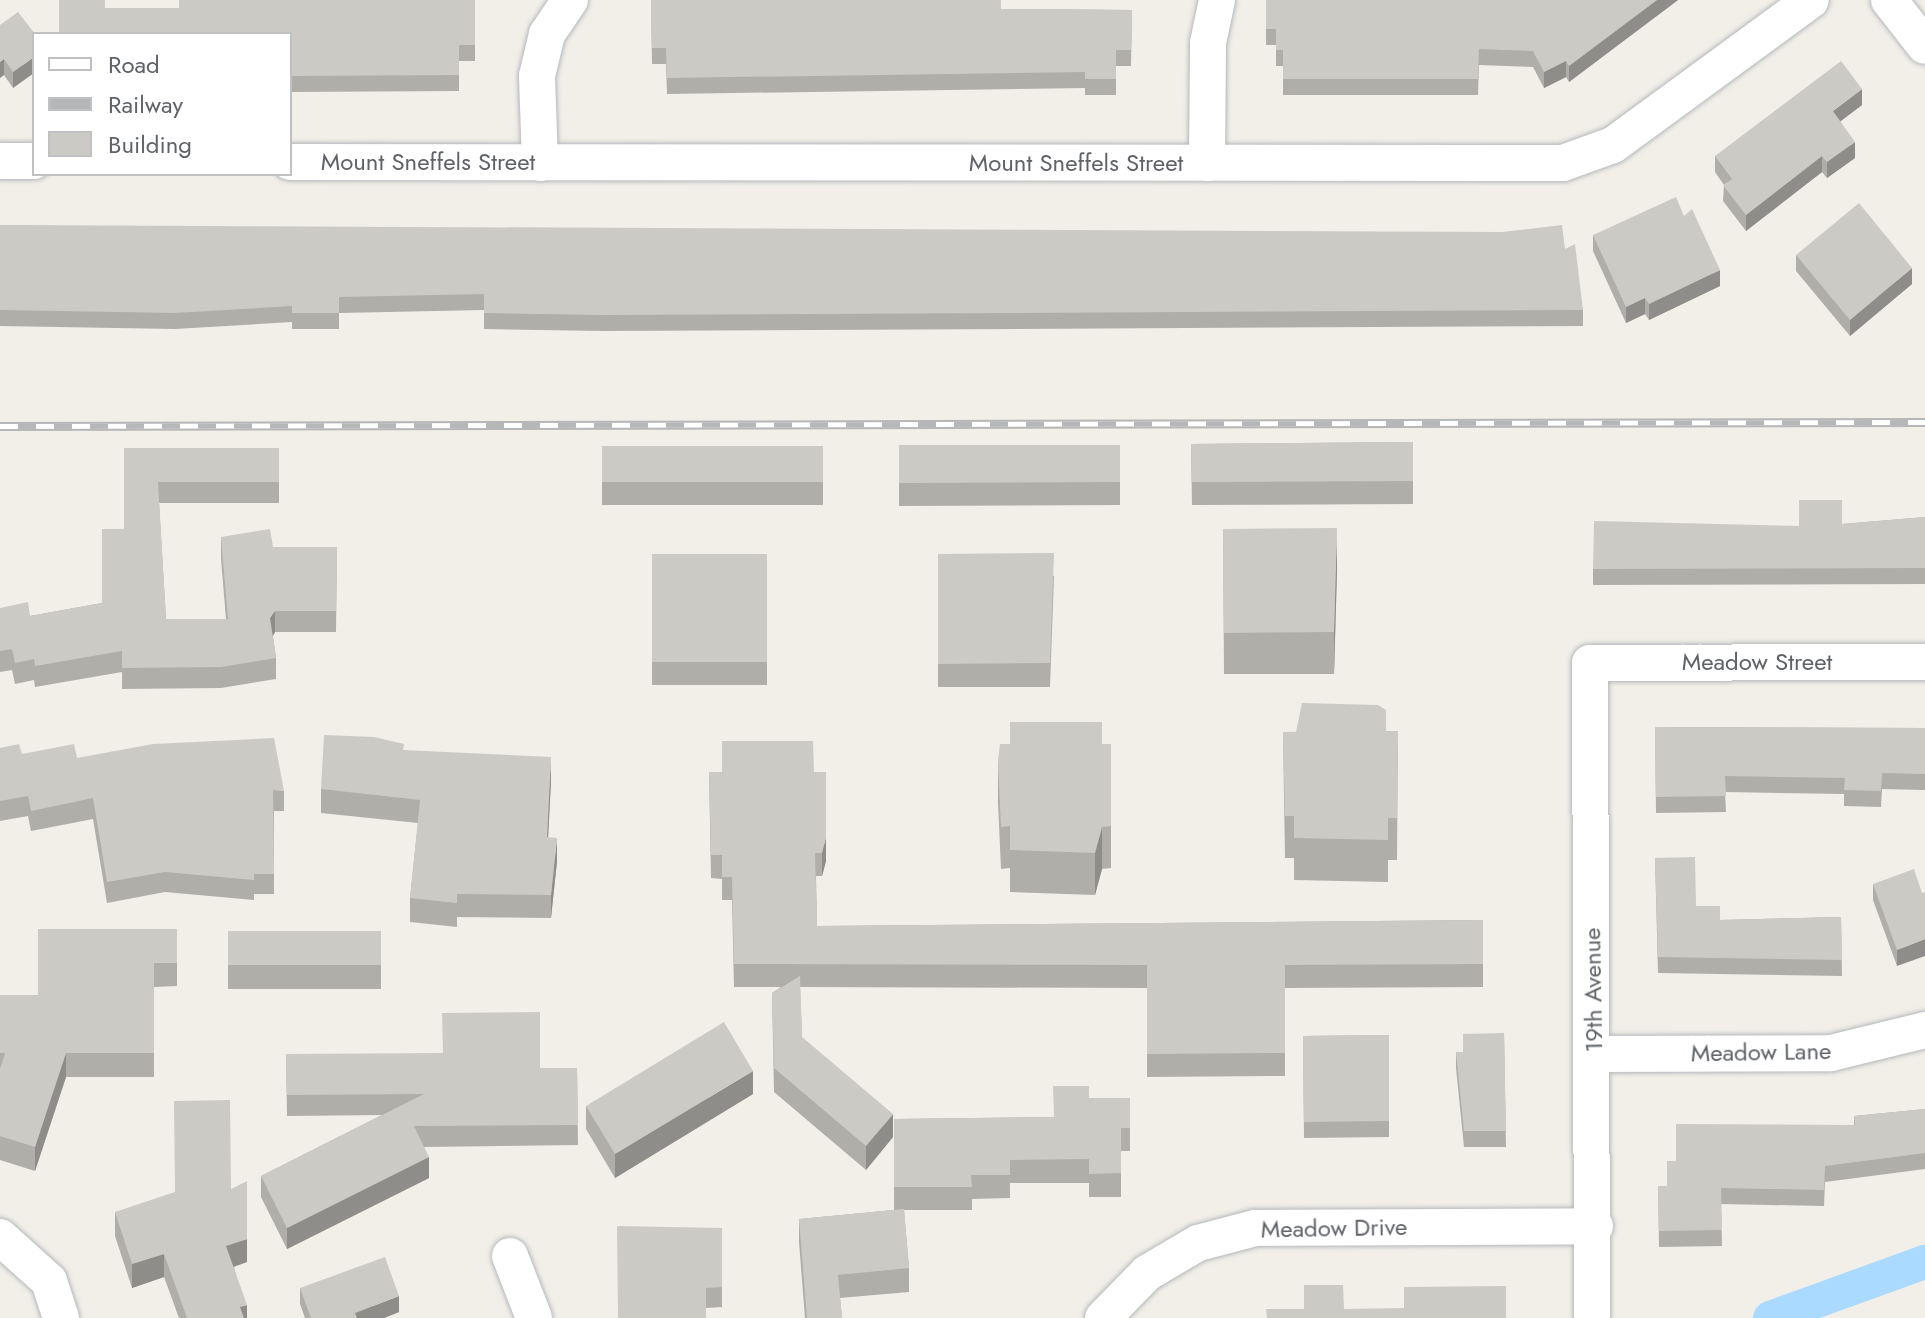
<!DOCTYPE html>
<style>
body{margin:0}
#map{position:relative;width:1925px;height:1318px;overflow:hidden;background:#f1efe8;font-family:Jost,sans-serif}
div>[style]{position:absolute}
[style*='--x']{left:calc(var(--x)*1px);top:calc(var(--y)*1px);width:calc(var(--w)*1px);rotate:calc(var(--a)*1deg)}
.canal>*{height:34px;margin:-17px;padding:0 17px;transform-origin:17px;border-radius:17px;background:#aadaff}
.roads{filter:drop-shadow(0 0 2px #b5b8bc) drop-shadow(0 0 2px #b5b8bc)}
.minor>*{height:36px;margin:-18px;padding:0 18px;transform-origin:18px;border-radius:18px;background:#fff}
.rail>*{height:9px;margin-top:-4.5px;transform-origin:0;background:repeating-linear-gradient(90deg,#fff 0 18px,#b6b7b8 0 36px);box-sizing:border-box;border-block:2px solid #b6b7b8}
.wall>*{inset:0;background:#afaea9}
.shaded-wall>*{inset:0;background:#8f8d8a}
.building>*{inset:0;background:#cccac5}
span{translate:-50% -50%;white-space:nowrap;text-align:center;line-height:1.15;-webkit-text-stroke:6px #fff;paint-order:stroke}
.street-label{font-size:24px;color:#5f6368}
.legend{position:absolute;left:32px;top:32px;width:260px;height:144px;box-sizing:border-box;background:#fff;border:2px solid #bfc1c3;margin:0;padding:10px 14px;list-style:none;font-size:24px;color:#5f6368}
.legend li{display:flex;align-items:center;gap:16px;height:40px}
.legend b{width:40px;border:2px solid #bfc1c3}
</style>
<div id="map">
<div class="canal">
<div style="--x:1770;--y:1318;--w:165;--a:-19.9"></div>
</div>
<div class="roads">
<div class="minor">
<div style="--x:1889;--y:0;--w:58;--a:52"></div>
<div style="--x:0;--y:161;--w:34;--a:0"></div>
<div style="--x:290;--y:162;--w:1273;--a:0.05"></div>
<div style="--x:1563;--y:163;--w:53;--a:-19.8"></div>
<div style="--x:1613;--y:145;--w:245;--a:-36.2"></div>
<div style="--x:540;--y:163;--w:87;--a:-92"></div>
<div style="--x:537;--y:76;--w:43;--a:-76.6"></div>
<div style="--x:547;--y:34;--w:41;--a:-55.9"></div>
<div style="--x:1207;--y:163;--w:120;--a:-89.5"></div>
<div style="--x:1208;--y:43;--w:44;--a:-78.2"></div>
<div style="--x:1594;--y:1054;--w:237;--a:-0.2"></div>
<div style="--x:1831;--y:1053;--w:97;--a:-13.7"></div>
<div style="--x:0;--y:1237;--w:66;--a:41.9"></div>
<div style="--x:49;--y:1281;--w:39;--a:72"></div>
<div style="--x:510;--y:1256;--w:66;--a:68.8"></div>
<div style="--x:1103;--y:1318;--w:63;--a:-45.6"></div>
<div style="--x:1147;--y:1273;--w:59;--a:-30.5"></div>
<div style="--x:1198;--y:1243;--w:59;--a:-14.7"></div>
<div style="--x:1255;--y:1228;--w:340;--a:-0.3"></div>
<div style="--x:1592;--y:1318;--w:655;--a:-90.17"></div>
<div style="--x:1590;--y:663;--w:335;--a:-0.2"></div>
</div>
</div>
<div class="rail">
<div style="--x:0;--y:426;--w:1925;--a:-0.12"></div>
</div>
<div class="wall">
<div style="clip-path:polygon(475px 0,475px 61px,459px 61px,459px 91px,290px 92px,290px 34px,105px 8px,179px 8px)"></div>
<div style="clip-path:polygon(651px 0,1001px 9px,1132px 10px,1131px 66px,1116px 66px,1116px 95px,1085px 95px,1085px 88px,667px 94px,666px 64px,652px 64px)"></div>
<div style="clip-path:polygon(1266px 0,1678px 0,1569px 82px,1566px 77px,1544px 88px,1533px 67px,1479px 65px,1478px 95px,1283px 95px,1283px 66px,1276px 66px,1276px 45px,1266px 45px)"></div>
<div style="clip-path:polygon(0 25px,35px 34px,13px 88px,4px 75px)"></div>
<div style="clip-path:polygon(1862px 105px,1840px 121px,1855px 158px,1827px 178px,1822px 172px,1746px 231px,1723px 201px,1724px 185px,1715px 172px,1715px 156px)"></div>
<div style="clip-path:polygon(1684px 216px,1720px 286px,1649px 320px,1645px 314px,1626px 323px,1593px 251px,1593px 235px)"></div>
<div style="clip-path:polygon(0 225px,1565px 249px,1583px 310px,1583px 326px,603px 331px,484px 329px,484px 310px,339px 313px,339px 329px,292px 329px,292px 322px,175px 329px,0 326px)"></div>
<div style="clip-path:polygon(1796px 255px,1912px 284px,1850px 336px,1796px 271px)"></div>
<div style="clip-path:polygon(1413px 442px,1413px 504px,1192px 505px,1191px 444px)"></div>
<div style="clip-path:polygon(899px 445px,1120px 445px,1120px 505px,899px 506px)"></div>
<div style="clip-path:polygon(602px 446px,823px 446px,823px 505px,602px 505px)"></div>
<div style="clip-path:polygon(124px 448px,279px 448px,279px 503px,159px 503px,166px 619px,226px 619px,221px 559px,221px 537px,273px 547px,337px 547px,336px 632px,275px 632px,273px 636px,276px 658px,276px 679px,221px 688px,122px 689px,122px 672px,35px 687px,34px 680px,15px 684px,12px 670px,0 672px,0 608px,30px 616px,102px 603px,124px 529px)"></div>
<div style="clip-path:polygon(1925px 517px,1925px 584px,1593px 585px,1593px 569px,1799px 526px,1842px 524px)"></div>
<div style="clip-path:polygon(1223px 529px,1337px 570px,1334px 674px,1224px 674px)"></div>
<div style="clip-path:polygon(652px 554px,767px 554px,767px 685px,652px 685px)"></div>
<div style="clip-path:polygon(938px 554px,1054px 576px,1050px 687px,938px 687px)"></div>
<div style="clip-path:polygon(1655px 727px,1925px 728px,1925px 790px,1882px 789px,1881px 807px,1844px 806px,1844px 794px,1725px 792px,1726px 812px,1656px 813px)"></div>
<div style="clip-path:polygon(1398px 731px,1397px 860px,1388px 860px,1388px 882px,1294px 880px,1294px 858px,1285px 858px,1283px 732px)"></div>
<div style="clip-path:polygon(1102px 744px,1111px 744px,1111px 868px,1102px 869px,1095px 895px,1010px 892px,1010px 868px,1001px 869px,998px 803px,998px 761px)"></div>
<div style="clip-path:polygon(0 748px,22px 754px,77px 758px,284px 791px,284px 811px,274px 811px,274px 894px,254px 894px,254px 900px,165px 892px,107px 903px,93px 819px,31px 831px,28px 816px,0 821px)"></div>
<div style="clip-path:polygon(404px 750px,551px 781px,548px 837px,557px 861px,551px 918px,457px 917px,457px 927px,410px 922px,410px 898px,418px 823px,321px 813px,321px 789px)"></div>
<div style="clip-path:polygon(709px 772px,814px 772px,826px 861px,822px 876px,816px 876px,817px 926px,1483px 920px,1483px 987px,1285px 988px,1285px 1076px,1147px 1077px,1147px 988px,800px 987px,802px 1037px,893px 1137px,866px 1170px,774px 1092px,772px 993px,781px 987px,734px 987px,732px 900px,722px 900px,722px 879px,711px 878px)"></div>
<div style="clip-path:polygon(1655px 858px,1696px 906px,1720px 920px,1841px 917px,1842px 976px,1658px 973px)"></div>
<div style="clip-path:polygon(1873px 884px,1922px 893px,1897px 966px,1873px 900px)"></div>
<div style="clip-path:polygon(177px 929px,177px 986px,154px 987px,154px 1077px,66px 1077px,35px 1171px,0 1160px,0 995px,38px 995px)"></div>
<div style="clip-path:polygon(228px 931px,381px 931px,381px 989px,228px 989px)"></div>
<div style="clip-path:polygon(1504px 1033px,1506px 1147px,1464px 1147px,1456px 1068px,1456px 1052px,1463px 1052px)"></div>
<div style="clip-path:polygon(1389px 1035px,1389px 1137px,1304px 1138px,1303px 1036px)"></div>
<div style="clip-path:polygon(286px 1054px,540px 1068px,577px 1068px,578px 1145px,424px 1147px,429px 1178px,287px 1249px,261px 1197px,261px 1176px,382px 1115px,287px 1116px)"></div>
<div style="clip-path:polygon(753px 1094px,615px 1178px,586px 1129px,586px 1106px)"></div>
<div style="clip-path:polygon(1089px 1098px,1130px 1098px,1130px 1151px,1121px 1151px,1121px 1197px,1089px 1197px,1089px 1183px,1010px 1183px,1010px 1198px,972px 1199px,972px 1210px,904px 1210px,909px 1268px,909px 1292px,840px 1298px,842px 1318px,805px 1318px,799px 1242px,799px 1219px,894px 1210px,894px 1119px,1053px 1117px)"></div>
<div style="clip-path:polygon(1925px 1109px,1925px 1169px,1825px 1182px,1824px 1206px,1721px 1204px,1722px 1246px,1659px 1247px,1658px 1186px,1667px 1186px,1854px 1125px,1854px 1116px)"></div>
<div style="clip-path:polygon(231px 1189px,247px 1262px,234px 1267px,247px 1318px,179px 1318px,164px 1277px,132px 1288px,115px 1236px,115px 1212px)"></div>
<div style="clip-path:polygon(722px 1228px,722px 1307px,706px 1308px,618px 1318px)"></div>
<div style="clip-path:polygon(300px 1288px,399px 1312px,384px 1318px,305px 1318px,300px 1304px)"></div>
</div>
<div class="shaded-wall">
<div style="clip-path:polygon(1657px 0,1678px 0,1569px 82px,1569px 66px)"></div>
<div style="clip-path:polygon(34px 57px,34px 73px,13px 88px,13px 72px)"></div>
<div style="clip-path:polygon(4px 59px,4px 75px,0 78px,0 62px)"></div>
<div style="clip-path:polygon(1566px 61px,1566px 77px,1544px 88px,1544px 72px)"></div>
<div style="clip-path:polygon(1862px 89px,1862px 105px,1833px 127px,1833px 111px)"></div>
<div style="clip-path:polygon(1855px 142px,1855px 158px,1827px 178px,1827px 162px)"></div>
<div style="clip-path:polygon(1822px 156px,1822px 172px,1746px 231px,1746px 215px)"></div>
<div style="clip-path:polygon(1912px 268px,1912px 284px,1850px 336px,1850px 320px)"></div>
<div style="clip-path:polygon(1720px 270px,1720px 286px,1649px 320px,1649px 304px)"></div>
<div style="clip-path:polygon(1645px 298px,1645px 314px,1626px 323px,1626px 307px)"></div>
<div style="clip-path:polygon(1337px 528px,1337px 570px,1334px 674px,1334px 632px)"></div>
<div style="clip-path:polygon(275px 611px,275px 632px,270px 640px,270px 618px)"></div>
<div style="clip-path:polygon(551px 757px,551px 781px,547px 860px,547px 837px)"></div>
<div style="clip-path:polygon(1102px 827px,1102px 869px,1095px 895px,1095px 853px)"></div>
<div style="clip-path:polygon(826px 837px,826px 861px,822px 876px,822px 853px)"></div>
<div style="clip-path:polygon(557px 838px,557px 861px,551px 918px,551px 895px)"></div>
<div style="clip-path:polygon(1925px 939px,1925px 956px,1897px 966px,1897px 950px)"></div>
<div style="clip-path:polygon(66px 1053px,66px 1077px,35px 1171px,35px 1147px)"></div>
<div style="clip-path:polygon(753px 1071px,753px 1094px,615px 1178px,615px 1154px)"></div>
<div style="clip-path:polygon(893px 1114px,893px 1137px,866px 1170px,866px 1146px)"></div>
<div style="clip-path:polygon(429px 1157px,429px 1178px,287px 1249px,287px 1228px)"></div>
<div style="clip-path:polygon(247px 1239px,247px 1262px,226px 1269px,226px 1246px)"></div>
<div style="clip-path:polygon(164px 1254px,164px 1277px,132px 1288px,132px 1264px)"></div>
<div style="clip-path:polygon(399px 1296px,399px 1312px,384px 1318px,355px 1318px,355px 1313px)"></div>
<div style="clip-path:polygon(247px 1305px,247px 1318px,240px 1318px,240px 1307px)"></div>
</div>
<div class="building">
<div style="clip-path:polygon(59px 0,105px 0,105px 8px,179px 8px,179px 0,475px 0,475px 45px,459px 45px,459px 75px,290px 76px,290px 34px,59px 34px)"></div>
<div style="clip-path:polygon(651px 0,1001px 0,1001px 9px,1132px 10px,1131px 50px,1116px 50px,1116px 79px,1085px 79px,1085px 72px,667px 78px,666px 48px,652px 48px)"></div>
<div style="clip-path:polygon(1266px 0,1657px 0,1569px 66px,1566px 61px,1544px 72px,1533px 51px,1479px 49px,1478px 79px,1283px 79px,1283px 50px,1276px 50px,1276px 29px,1266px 29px)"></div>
<div style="clip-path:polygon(18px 12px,35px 34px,34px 57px,13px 72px,4px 59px,0 62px,0 25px)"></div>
<div style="clip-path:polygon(1841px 61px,1862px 89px,1833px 111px,1855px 142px,1827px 162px,1822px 156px,1746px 215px,1723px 185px,1732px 179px,1715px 156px)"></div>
<div style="clip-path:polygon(1676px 197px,1684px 216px,1692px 209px,1720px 270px,1649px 304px,1645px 298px,1626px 307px,1593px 235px)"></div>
<div style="clip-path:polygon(1859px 203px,1912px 268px,1850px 320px,1796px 255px)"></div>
<div style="clip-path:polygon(0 225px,1502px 232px,1562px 225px,1565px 249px,1575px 244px,1583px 310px,603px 315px,484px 313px,484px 294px,339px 297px,339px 313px,292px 313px,292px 306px,175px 313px,0 310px)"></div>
<div style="clip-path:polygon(1413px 442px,1413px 481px,1192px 482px,1191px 444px)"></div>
<div style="clip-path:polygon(899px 445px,1120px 445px,1120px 482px,899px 483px)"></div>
<div style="clip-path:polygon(602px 446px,823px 446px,823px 482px,602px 482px)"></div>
<div style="clip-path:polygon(124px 448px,279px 448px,279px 482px,158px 482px,166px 619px,228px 619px,221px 537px,270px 529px,273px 547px,337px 547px,336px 611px,275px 611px,270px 618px,276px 658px,221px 667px,122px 668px,122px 651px,35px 666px,34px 659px,15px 663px,12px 649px,0 651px,0 608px,28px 602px,30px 616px,102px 603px,102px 529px,124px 529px)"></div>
<div style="clip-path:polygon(1799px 500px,1842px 500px,1842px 524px,1925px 517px,1925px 568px,1593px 569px,1594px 521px,1799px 526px)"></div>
<div style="clip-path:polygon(1337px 528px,1334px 632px,1224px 633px,1223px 529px)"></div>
<div style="clip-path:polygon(1054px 553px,1050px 663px,938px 664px,938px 554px)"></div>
<div style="clip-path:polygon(652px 554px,767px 554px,767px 662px,652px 662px)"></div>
<div style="clip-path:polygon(1302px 703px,1378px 705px,1386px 710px,1386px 731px,1398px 731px,1397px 818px,1388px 818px,1388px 840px,1294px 838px,1294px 816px,1285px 816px,1283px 732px,1296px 732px)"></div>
<div style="clip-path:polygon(1010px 722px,1102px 722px,1102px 744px,1111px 744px,1111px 826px,1102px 827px,1095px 853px,1010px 850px,1010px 826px,1001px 827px,998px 761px,1000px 744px,1010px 744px)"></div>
<div style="clip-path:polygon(1655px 727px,1925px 728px,1925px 774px,1882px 773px,1881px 791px,1844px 790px,1845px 778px,1725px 776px,1726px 796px,1656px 797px)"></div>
<div style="clip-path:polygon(324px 735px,374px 737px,404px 744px,403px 750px,551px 757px,547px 837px,557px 838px,551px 895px,457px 894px,457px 903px,410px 898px,420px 800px,321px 789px)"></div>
<div style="clip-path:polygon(274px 738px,284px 791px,273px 790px,274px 874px,254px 874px,254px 880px,165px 872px,107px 882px,93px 798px,31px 811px,28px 796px,0 801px,0 748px,19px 744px,22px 754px,74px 744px,77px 758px,153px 744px)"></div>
<div style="clip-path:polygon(722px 741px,813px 741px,814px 772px,826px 772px,826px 837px,822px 853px,815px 853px,817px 926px,1483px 920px,1483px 964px,1285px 965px,1285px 1053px,1147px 1054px,1147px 965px,734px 964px,732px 877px,722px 877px,722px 855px,711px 855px,709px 772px,722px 772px)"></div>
<div style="clip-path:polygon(1695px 857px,1696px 906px,1720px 906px,1720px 920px,1841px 917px,1842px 960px,1658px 957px,1655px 858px)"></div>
<div style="clip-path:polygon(1914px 869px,1922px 893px,1925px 892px,1925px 939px,1897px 950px,1873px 884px)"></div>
<div style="clip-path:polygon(38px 929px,177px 929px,177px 963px,154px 963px,154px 1053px,66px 1053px,35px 1147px,0 1136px,0 1069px,5px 1053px,0 1053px,0 995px,38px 995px)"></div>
<div style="clip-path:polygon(228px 931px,381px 931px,381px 965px,228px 965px)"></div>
<div style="clip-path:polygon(800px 976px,802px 1037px,893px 1114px,866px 1146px,774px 1068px,772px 993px)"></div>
<div style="clip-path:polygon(540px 1012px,540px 1068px,577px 1068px,578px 1125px,414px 1126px,429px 1157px,287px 1228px,261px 1176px,424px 1094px,287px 1095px,286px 1054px,443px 1053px,442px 1013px)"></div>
<div style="clip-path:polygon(724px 1022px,753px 1071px,615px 1154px,586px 1106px)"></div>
<div style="clip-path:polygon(1504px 1033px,1506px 1131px,1464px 1131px,1456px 1052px,1463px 1052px,1463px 1034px)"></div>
<div style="clip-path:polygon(1389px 1035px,1389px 1121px,1304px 1122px,1303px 1036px)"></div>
<div style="clip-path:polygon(1053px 1086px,1089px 1086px,1089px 1098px,1130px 1098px,1130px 1128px,1121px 1128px,1121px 1173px,1089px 1174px,1089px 1159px,1010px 1160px,1010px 1175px,971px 1175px,972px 1187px,894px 1187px,894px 1119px,1054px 1117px)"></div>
<div style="clip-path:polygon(230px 1100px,231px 1189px,247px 1181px,247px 1239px,226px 1246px,247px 1305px,240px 1307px,244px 1318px,187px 1318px,164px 1254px,132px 1264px,115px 1212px,175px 1192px,174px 1101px)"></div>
<div style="clip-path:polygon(1925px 1109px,1925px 1153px,1825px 1166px,1824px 1190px,1721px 1188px,1722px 1230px,1659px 1231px,1658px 1186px,1667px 1186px,1667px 1161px,1676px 1161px,1676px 1124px,1855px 1125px,1854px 1116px)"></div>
<div style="clip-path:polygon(904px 1209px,909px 1268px,838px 1275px,842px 1318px,807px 1318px,799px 1219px)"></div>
<div style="clip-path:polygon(617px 1226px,722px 1228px,722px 1287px,706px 1288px,706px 1318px,618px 1318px)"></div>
<div style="clip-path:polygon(385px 1257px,399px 1296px,355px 1313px,357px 1318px,311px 1318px,300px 1288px)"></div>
<div style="clip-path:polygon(1304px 1285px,1343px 1285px,1344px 1309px,1404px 1308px,1404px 1287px,1506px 1286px,1506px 1318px,1267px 1318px,1266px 1309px,1304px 1309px)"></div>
</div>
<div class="street-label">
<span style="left:428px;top:162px">Mount Sneffels Street</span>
<span style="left:1076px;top:163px">Mount Sneffels Street</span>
<span style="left:1757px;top:662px">Meadow Street</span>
<span style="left:1593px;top:990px;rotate:-91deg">19th Avenue</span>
<span style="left:1761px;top:1052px;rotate:-1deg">Meadow Lane</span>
<span style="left:1334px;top:1228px;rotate:-1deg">Meadow Drive</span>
</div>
<ul class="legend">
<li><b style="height:10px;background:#fff"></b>Road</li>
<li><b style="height:10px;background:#b6b7b8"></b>Railway</li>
<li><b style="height:22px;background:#cccac5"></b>Building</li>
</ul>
</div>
